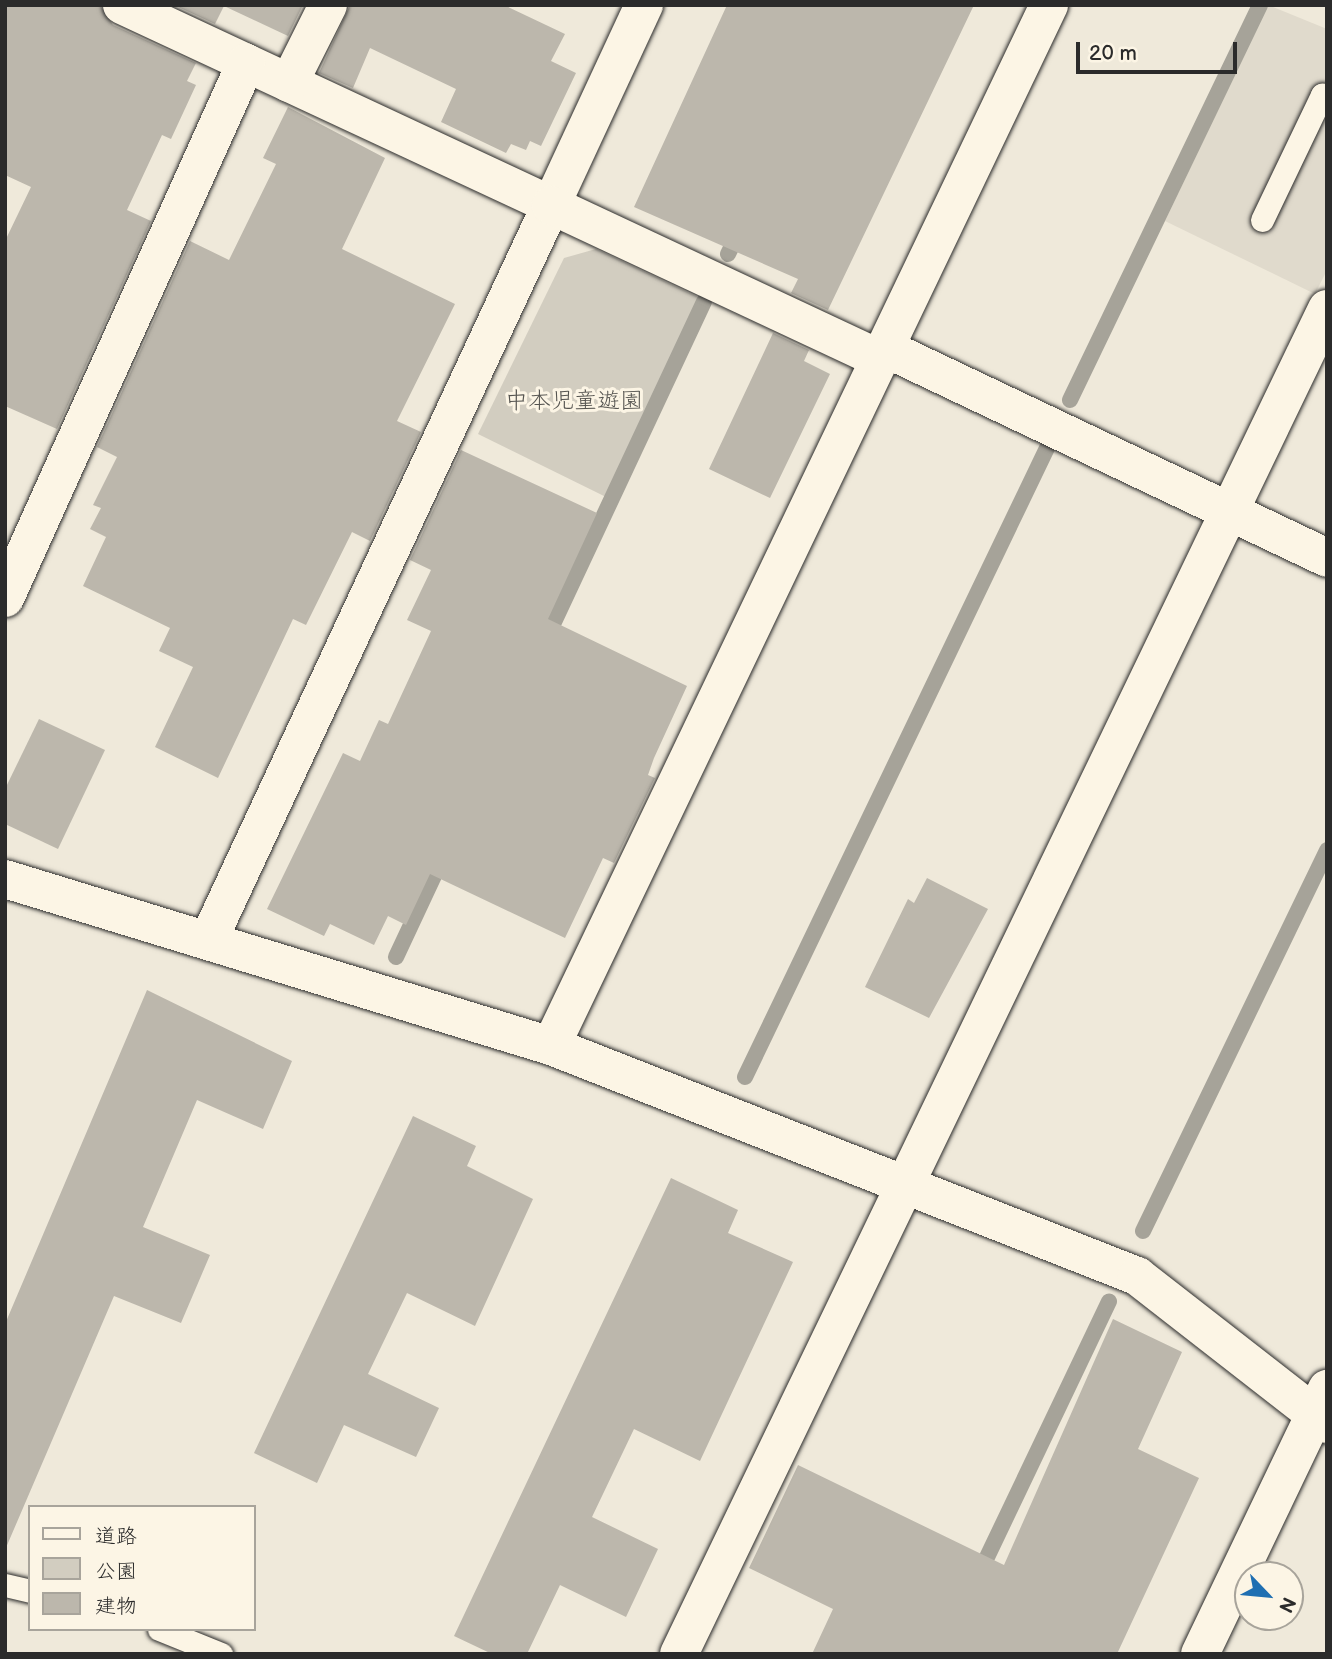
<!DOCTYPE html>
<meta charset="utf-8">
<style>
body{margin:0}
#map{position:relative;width:1332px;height:1659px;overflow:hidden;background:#efe9da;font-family:"Balsamiq Sans","Klee One",sans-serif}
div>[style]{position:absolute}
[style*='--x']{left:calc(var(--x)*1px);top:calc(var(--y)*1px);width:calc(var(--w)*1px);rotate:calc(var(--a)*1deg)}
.built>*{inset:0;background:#e0dacc}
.green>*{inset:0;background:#d2cdc0}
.stream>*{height:16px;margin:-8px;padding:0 8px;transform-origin:8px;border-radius:8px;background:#a6a399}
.building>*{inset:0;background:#bcb7ac}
.roads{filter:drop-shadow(0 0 2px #2b2b2b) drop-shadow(0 0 2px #2b2b2b)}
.service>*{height:23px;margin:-11.5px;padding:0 11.5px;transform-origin:11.5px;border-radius:11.5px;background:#fcf5e5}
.minor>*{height:38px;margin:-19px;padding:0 19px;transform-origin:19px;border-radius:19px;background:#fcf5e5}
span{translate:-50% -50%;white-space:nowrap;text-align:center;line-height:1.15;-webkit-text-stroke:6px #fcf5e5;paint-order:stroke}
.park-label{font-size:23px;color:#555450}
.frame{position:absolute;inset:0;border:7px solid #2b2b2b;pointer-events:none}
.legend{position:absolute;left:28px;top:1505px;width:228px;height:126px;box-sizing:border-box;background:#fcf5e5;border:2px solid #a8a49b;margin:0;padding:9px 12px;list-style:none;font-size:21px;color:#2b2b2b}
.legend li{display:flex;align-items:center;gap:14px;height:35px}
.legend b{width:35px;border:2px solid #a8a49b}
.north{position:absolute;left:1234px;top:1561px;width:70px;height:70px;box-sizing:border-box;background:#fcf5e5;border:2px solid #a8a49b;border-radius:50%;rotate:116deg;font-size:19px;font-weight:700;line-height:28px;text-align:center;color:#2b2b2b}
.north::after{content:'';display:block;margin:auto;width:24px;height:32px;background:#1f6fb2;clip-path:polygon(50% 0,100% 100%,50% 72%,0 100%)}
.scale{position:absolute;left:1076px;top:42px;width:161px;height:32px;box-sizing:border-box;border:4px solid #2b2b2b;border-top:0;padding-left:9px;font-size:21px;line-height:24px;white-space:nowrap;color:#2b2b2b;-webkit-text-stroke:5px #fcf5e5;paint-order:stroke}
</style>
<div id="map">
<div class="built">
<div style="clip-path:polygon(1268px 5px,1327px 29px,1327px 270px,1315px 294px,1165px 221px)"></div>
</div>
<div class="green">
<div style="clip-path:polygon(596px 249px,702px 299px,606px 497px,478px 434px,564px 258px)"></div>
</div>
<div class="stream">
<div style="--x:728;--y:254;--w:25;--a:-64"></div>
<div style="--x:1070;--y:400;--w:438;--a:-64.3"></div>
<div style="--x:546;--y:639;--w:372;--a:-64.9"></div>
<div style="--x:396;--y:957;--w:108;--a:-64.9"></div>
<div style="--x:745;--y:1077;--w:698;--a:-64.35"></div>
<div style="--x:1143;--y:1231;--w:423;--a:-64.2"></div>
<div style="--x:979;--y:1574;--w:302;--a:-64.5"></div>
</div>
<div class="building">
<div style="clip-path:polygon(5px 5px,100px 5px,113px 25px,196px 63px,187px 81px,196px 85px,171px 139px,162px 135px,127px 210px,151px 221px,57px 429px,5px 406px,5px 241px,31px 187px,5px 175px)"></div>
<div style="clip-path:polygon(174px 5px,303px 5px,288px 36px,224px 6px,215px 24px)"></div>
<div style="clip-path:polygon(350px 5px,504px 5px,565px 34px,551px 61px,576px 73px,541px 146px,530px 141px,526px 150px,511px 144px,506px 153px,441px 122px,456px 89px,370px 48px,353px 88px,319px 73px)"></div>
<div style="clip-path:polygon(727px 5px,974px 5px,828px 310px,791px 293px,798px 279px,634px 207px)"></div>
<div style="clip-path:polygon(288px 107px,385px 158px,342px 249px,455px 304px,397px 421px,421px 432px,370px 541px,352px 532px,306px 625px,293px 619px,218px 778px,155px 747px,193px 667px,159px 651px,170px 628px,83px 586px,106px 537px,90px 529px,101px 508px,93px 505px,117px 457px,97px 447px,190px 241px,229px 260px,276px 164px,263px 158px)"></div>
<div style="clip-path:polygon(773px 333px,809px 350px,804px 361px,830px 374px,770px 498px,709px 469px)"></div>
<div style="clip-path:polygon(461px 450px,597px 513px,548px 619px,687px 686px,654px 758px,648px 775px,655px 778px,614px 863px,603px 858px,565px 938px,430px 874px,406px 925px,388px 916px,374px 945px,330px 924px,324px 936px,267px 909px,343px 753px,360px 761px,379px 720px,388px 724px,431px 631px,407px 620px,431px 570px,410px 560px)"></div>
<div style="clip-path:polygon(39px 719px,105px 750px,58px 849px,5px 824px,5px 789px)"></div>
<div style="clip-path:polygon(927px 878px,988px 909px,929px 1018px,865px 987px,908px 899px,914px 903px)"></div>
<div style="clip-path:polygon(147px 990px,292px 1061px,263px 1129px,197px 1100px,143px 1227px,210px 1255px,181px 1323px,114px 1296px,5px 1550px,5px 1324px)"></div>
<div style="clip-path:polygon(413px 1116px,476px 1146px,467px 1166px,533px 1199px,475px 1326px,407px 1293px,368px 1374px,439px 1408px,416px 1457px,344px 1425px,317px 1483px,254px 1453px)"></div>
<div style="clip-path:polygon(671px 1178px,738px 1210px,728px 1233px,793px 1262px,700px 1461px,634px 1429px,592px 1517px,658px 1549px,626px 1617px,560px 1585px,527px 1654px,492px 1654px,454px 1636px)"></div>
<div style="clip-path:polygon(1113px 1319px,1182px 1352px,1138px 1449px,1199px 1478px,1117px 1654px,812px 1654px,833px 1609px,749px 1568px,798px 1465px,1004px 1565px)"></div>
</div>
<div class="roads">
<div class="service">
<div style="--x:1262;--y:220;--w:139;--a:-64.4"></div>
<div style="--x:1322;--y:95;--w:6;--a:31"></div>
<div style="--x:5;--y:1585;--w:26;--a:13"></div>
<div style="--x:159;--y:1629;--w:67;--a:22"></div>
</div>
<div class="minor">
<div style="--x:122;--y:5;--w:473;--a:25"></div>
<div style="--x:551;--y:205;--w:812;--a:114.99"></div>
<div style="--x:644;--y:5;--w:221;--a:114.9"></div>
<div style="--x:551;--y:205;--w:363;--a:25.1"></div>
<div style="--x:289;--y:83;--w:87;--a:-63.4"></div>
<div style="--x:885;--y:348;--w:489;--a:25.4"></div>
<div style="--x:5;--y:598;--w:587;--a:-65.75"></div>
<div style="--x:5;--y:879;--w:571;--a:17.01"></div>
<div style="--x:551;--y:1046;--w:630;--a:21.43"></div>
<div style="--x:1137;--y:1276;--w:241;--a:37.9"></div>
<div style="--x:551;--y:1046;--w:1154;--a:-64.43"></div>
<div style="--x:679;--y:1654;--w:1493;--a:-64.28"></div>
<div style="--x:1200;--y:1654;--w:294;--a:-64.4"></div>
</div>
</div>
<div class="park-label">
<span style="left:574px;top:401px">中本児童遊園</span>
</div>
<div class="frame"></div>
<ul class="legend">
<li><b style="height:9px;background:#fcf5e5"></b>道路</li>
<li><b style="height:19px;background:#d2cdc0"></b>公園</li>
<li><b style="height:19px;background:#bcb7ac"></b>建物</li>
</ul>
<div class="north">N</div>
<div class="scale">20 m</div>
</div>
